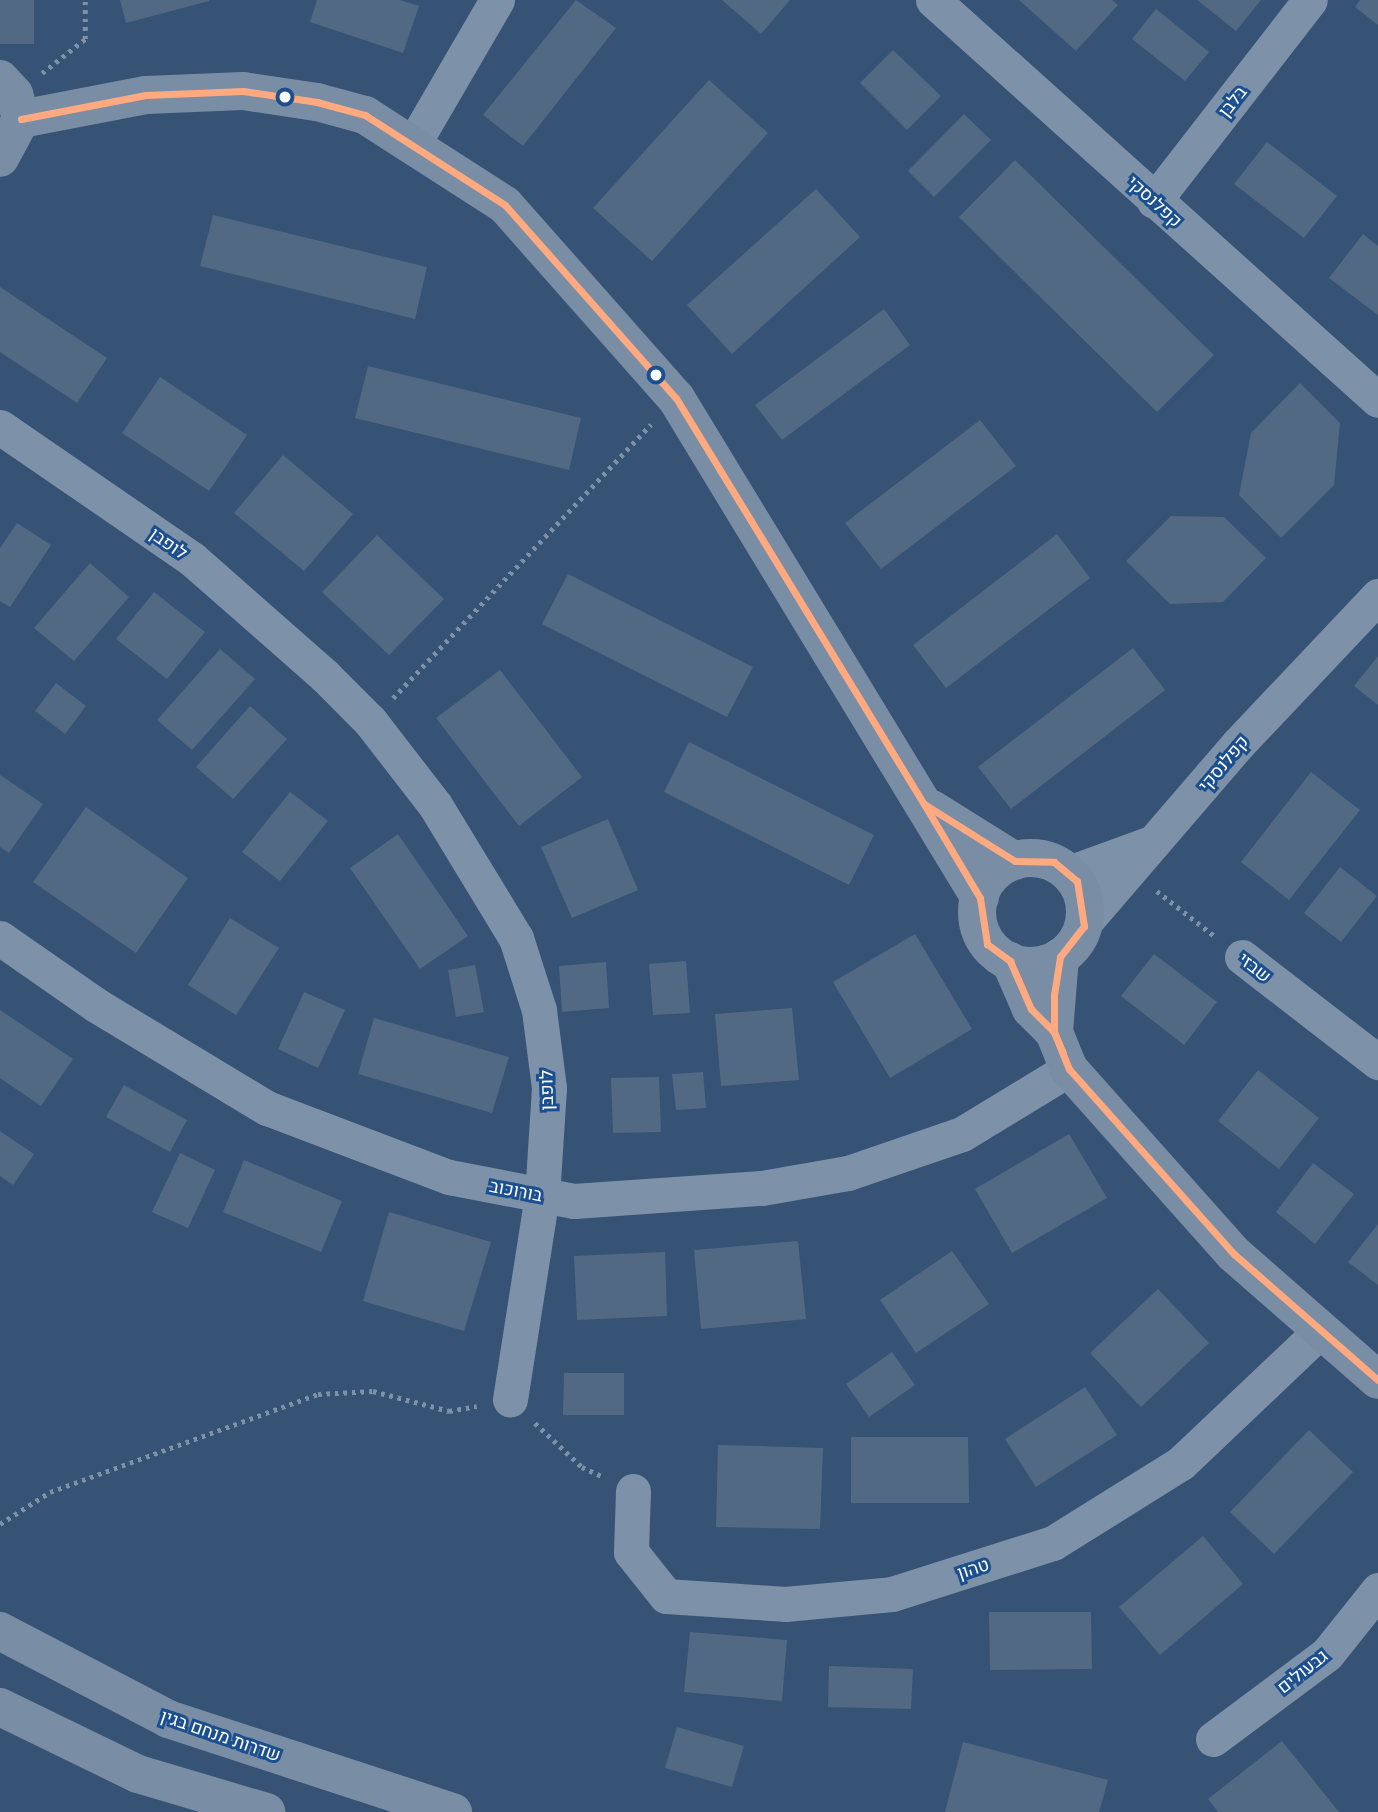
<!DOCTYPE html>
<meta charset="utf-8">
<style>
body{margin:0}
#map{position:relative;width:1378px;height:1812px;overflow:hidden;background:#365274;font-family:"Golos Text",Heebo,sans-serif}
div>[style]{position:absolute}
[style*='--x']{left:calc(var(--x)*1px);top:calc(var(--y)*1px);width:calc(var(--w)*1px);rotate:calc(var(--a)*1deg)}
.building>*{inset:0;background:#526984}
.path>*{height:4.5px;margin-top:-2.25px;transform-origin:0;background:repeating-linear-gradient(90deg,#7d92a8 0 3.5px,transparent 0 8.5px)}
.street>*{height:35px;margin:-17.5px;padding:0 17.5px;transform-origin:17.5px;border-radius:17.5px;background:#7d92a8}
.secondary>*{height:38px;margin:-19px;padding:0 19px;transform-origin:19px;border-radius:19px;background:#798da4}
.secondary>.ring{margin:-19px;padding:0;box-sizing:content-box;background:none;border:38px solid #798da4;border-radius:50%}
.bus-1>*{height:7px;margin:-3.5px;padding:0 3.5px;transform-origin:3.5px;border-radius:3.5px;background:#ffa980}
.dots>*{width:19px;height:19px;translate:-50% -50%;box-sizing:border-box;border:4px solid #1b4f8f;border-radius:50%}
span{translate:-50% -50%;white-space:nowrap;text-align:center;line-height:1.15;-webkit-text-stroke:6px #1b4f8f;paint-order:stroke}
.street-label{font-size:18px;color:#fff}
</style>
<div id="map">
<div class="building">
<div style="clip-path:polygon(0 0,34px 0,34px 44px,0 44px)"></div>
<div style="clip-path:polygon(120px 0,209px 0,209px 1px,126px 23px)"></div>
<div style="clip-path:polygon(317px 0,400px 0,419px 6px,403px 53px,310px 22px)"></div>
<div style="clip-path:polygon(576px 0,616px 28px,523px 146px,483px 115px)"></div>
<div style="clip-path:polygon(722px 0,790px 0,761px 34px)"></div>
<div style="clip-path:polygon(1019px 0,1112px 0,1118px 5px,1076px 51px)"></div>
<div style="clip-path:polygon(1197px 0,1261px 0,1236px 31px)"></div>
<div style="clip-path:polygon(1360px 0,1378px 0,1378px 25px,1355px 7px)"></div>
<div style="clip-path:polygon(1156px 9px,1209px 52px,1185px 81px,1132px 39px)"></div>
<div style="clip-path:polygon(893px 50px,941px 96px,907px 130px,860px 83px)"></div>
<div style="clip-path:polygon(709px 80px,768px 133px,652px 261px,593px 208px)"></div>
<div style="clip-path:polygon(964px 114px,991px 140px,934px 197px,908px 171px)"></div>
<div style="clip-path:polygon(1267px 142px,1337px 196px,1304px 238px,1234px 184px)"></div>
<div style="clip-path:polygon(1015px 160px,1214px 355px,1157px 412px,959px 217px)"></div>
<div style="clip-path:polygon(816px 189px,860px 237px,732px 354px,687px 305px)"></div>
<div style="clip-path:polygon(213px 215px,427px 267px,415px 319px,200px 266px)"></div>
<div style="clip-path:polygon(1363px 234px,1378px 246px,1378px 315px,1329px 278px)"></div>
<div style="clip-path:polygon(0 287px,107px 358px,77px 403px,0 352px)"></div>
<div style="clip-path:polygon(884px 309px,910px 345px,782px 440px,755px 405px)"></div>
<div style="clip-path:polygon(368px 366px,581px 418px,569px 470px,355px 418px)"></div>
<div style="clip-path:polygon(160px 377px,247px 435px,209px 491px,122px 433px)"></div>
<div style="clip-path:polygon(1300px 383px,1340px 423px,1334px 485px,1281px 538px,1239px 495px,1251px 433px)"></div>
<div style="clip-path:polygon(980px 420px,1016px 466px,881px 569px,845px 523px)"></div>
<div style="clip-path:polygon(283px 455px,353px 514px,304px 571px,234px 513px)"></div>
<div style="clip-path:polygon(1171px 516px,1224px 517px,1266px 558px,1223px 602px,1170px 604px,1126px 561px)"></div>
<div style="clip-path:polygon(17px 523px,51px 545px,10px 607px,0 601px,0 548px)"></div>
<div style="clip-path:polygon(1057px 534px,1090px 578px,946px 688px,913px 645px)"></div>
<div style="clip-path:polygon(377px 535px,444px 599px,389px 655px,322px 592px)"></div>
<div style="clip-path:polygon(90px 563px,129px 597px,74px 661px,34px 628px)"></div>
<div style="clip-path:polygon(568px 574px,753px 667px,727px 717px,542px 624px)"></div>
<div style="clip-path:polygon(154px 592px,205px 632px,167px 679px,116px 639px)"></div>
<div style="clip-path:polygon(1133px 648px,1165px 690px,1011px 809px,978px 767px)"></div>
<div style="clip-path:polygon(220px 649px,255px 679px,192px 750px,157px 720px)"></div>
<div style="clip-path:polygon(1378px 656px,1378px 705px,1354px 686px)"></div>
<div style="clip-path:polygon(500px 670px,582px 777px,519px 826px,436px 718px)"></div>
<div style="clip-path:polygon(56px 683px,86px 706px,65px 734px,35px 711px)"></div>
<div style="clip-path:polygon(250px 706px,287px 739px,233px 799px,196px 767px)"></div>
<div style="clip-path:polygon(689px 742px,874px 835px,849px 885px,664px 792px)"></div>
<div style="clip-path:polygon(1311px 772px,1360px 810px,1289px 900px,1241px 862px)"></div>
<div style="clip-path:polygon(0 775px,43px 804px,9px 853px,0 847px)"></div>
<div style="clip-path:polygon(290px 792px,328px 821px,280px 881px,242px 852px)"></div>
<div style="clip-path:polygon(86px 807px,188px 878px,136px 953px,33px 882px)"></div>
<div style="clip-path:polygon(608px 819px,638px 890px,572px 918px,541px 847px)"></div>
<div style="clip-path:polygon(398px 834px,468px 936px,420px 969px,350px 868px)"></div>
<div style="clip-path:polygon(1340px 867px,1377px 896px,1341px 942px,1304px 913px)"></div>
<div style="clip-path:polygon(230px 918px,279px 948px,236px 1015px,188px 985px)"></div>
<div style="clip-path:polygon(915px 934px,972px 1029px,890px 1078px,833px 982px)"></div>
<div style="clip-path:polygon(1154px 954px,1217px 1002px,1184px 1045px,1121px 996px)"></div>
<div style="clip-path:polygon(686px 961px,690px 1013px,653px 1015px,649px 964px)"></div>
<div style="clip-path:polygon(606px 962px,609px 1008px,562px 1012px,559px 966px)"></div>
<div style="clip-path:polygon(475px 965px,484px 1012px,456px 1017px,448px 970px)"></div>
<div style="clip-path:polygon(304px 992px,345px 1010px,318px 1068px,278px 1049px)"></div>
<div style="clip-path:polygon(792px 1008px,799px 1080px,721px 1086px,715px 1014px)"></div>
<div style="clip-path:polygon(0 1010px,73px 1059px,41px 1106px,0 1078px)"></div>
<div style="clip-path:polygon(374px 1018px,509px 1057px,492px 1113px,358px 1074px)"></div>
<div style="clip-path:polygon(1258px 1070px,1319px 1118px,1279px 1169px,1218px 1121px)"></div>
<div style="clip-path:polygon(703px 1072px,706px 1108px,676px 1110px,672px 1074px)"></div>
<div style="clip-path:polygon(659px 1077px,661px 1132px,613px 1133px,611px 1078px)"></div>
<div style="clip-path:polygon(124px 1085px,187px 1120px,170px 1152px,106px 1117px)"></div>
<div style="clip-path:polygon(0 1131px,34px 1154px,13px 1185px,0 1176px)"></div>
<div style="clip-path:polygon(1069px 1134px,1107px 1198px,1012px 1253px,975px 1189px)"></div>
<div style="clip-path:polygon(180px 1153px,215px 1170px,188px 1228px,152px 1212px)"></div>
<div style="clip-path:polygon(244px 1160px,342px 1201px,321px 1252px,223px 1212px)"></div>
<div style="clip-path:polygon(1313px 1163px,1354px 1194px,1315px 1244px,1276px 1212px)"></div>
<div style="clip-path:polygon(389px 1212px,491px 1242px,464px 1331px,363px 1301px)"></div>
<div style="clip-path:polygon(1378px 1224px,1378px 1285px,1348px 1262px)"></div>
<div style="clip-path:polygon(798px 1241px,806px 1319px,701px 1329px,694px 1250px)"></div>
<div style="clip-path:polygon(952px 1251px,989px 1304px,916px 1353px,880px 1300px)"></div>
<div style="clip-path:polygon(665px 1252px,667px 1316px,577px 1320px,574px 1256px)"></div>
<div style="clip-path:polygon(1158px 1289px,1209px 1343px,1141px 1407px,1090px 1353px)"></div>
<div style="clip-path:polygon(892px 1352px,915px 1385px,869px 1417px,846px 1384px)"></div>
<div style="clip-path:polygon(564px 1373px,624px 1373px,624px 1415px,563px 1415px)"></div>
<div style="clip-path:polygon(1085px 1387px,1117px 1435px,1036px 1487px,1005px 1439px)"></div>
<div style="clip-path:polygon(1309px 1430px,1353px 1472px,1274px 1554px,1230px 1512px)"></div>
<div style="clip-path:polygon(851px 1437px,968px 1437px,969px 1503px,851px 1503px)"></div>
<div style="clip-path:polygon(718px 1445px,823px 1448px,820px 1529px,716px 1527px)"></div>
<div style="clip-path:polygon(1203px 1536px,1243px 1584px,1160px 1655px,1119px 1607px)"></div>
<div style="clip-path:polygon(989px 1612px,1091px 1612px,1092px 1669px,990px 1670px)"></div>
<div style="clip-path:polygon(690px 1632px,787px 1640px,782px 1701px,684px 1692px)"></div>
<div style="clip-path:polygon(829px 1666px,913px 1669px,911px 1709px,828px 1707px)"></div>
<div style="clip-path:polygon(677px 1727px,744px 1746px,732px 1787px,665px 1768px)"></div>
<div style="clip-path:polygon(1282px 1741px,1339px 1812px,1218px 1812px,1208px 1799px)"></div>
<div style="clip-path:polygon(963px 1742px,1108px 1780px,1099px 1812px,945px 1812px)"></div>
</div>
<div class="path">
<div style="--x:42;--y:73;--w:55;--a:-38.3"></div>
<div style="--x:85;--y:39;--w:39;--a:-90"></div>
<div style="--x:393;--y:698;--w:376;--a:-46.7"></div>
<div style="--x:1157;--y:891;--w:76;--a:38.1"></div>
<div style="--x:535;--y:1423;--w:64;--a:43.1"></div>
<div style="--x:582;--y:1467;--w:21;--a:25"></div>
<div style="--x:0;--y:1524;--w:59;--a:-32.6"></div>
<div style="--x:50;--y:1492;--w:285;--a:-20.1"></div>
<div style="--x:318;--y:1394;--w:55;--a:-3.1"></div>
<div style="--x:373;--y:1391;--w:79;--a:14.7"></div>
<div style="--x:449;--y:1411;--w:28;--a:-10"></div>
</div>
<div class="street">
<div style="--x:933;--y:0;--w:598;--a:41.95"></div>
<div style="--x:412;--y:146;--w:169;--a:-59.8"></div>
<div style="--x:1154;--y:201;--w:254;--a:-52.2"></div>
<div style="--x:0;--y:427;--w:233;--a:34.5"></div>
<div style="--x:192;--y:559;--w:177;--a:41.3"></div>
<div style="--x:325;--y:676;--w:64;--a:45"></div>
<div style="--x:370;--y:721;--w:106;--a:52.3"></div>
<div style="--x:435;--y:805;--w:156;--a:58.7"></div>
<div style="--x:516;--y:938;--w:76;--a:72.3"></div>
<div style="--x:539;--y:1010;--w:79;--a:82.7"></div>
<div style="--x:549;--y:1088;--w:107;--a:93.7"></div>
<div style="--x:542;--y:1195;--w:207;--a:98.9"></div>
<div style="--x:1069;--y:873;--w:87;--a:-20.1"></div>
<div style="--x:1084;--y:923;--w:236;--a:-49.3"></div>
<div style="--x:1238;--y:744;--w:204;--a:-46.6"></div>
<div style="--x:0;--y:938;--w:117;--a:34.9"></div>
<div style="--x:96;--y:1005;--w:200;--a:31.1"></div>
<div style="--x:267;--y:1108;--w:195;--a:20.8"></div>
<div style="--x:449;--y:1177;--w:127;--a:10.9"></div>
<div style="--x:574;--y:1201;--w:188;--a:-4"></div>
<div style="--x:762;--y:1188;--w:87;--a:-9.9"></div>
<div style="--x:848;--y:1173;--w:120;--a:-18.9"></div>
<div style="--x:962;--y:1134;--w:125;--a:-31.3"></div>
<div style="--x:1242;--y:957;--w:172;--a:37.7"></div>
<div style="--x:633;--y:1491;--w:61;--a:91.9"></div>
<div style="--x:631;--y:1552;--w:56;--a:51.5"></div>
<div style="--x:666;--y:1596;--w:119;--a:3.8"></div>
<div style="--x:785;--y:1604;--w:107;--a:-5.3"></div>
<div style="--x:892;--y:1594;--w:169;--a:-17.6"></div>
<div style="--x:1053;--y:1543;--w:151;--a:-32"></div>
<div style="--x:1181;--y:1463;--w:193;--a:-43.5"></div>
<div style="--x:1213;--y:1739;--w:142;--a:-36.7"></div>
<div style="--x:1327;--y:1654;--w:82;--a:-51.4"></div>
</div>
<div class="secondary">
<div style="--x:0;--y:79;--w:21;--a:47"></div>
<div style="--x:14;--y:94;--w:26;--a:74"></div>
<div style="--x:21;--y:119;--w:44;--a:118.3"></div>
<div style="--x:21;--y:119;--w:127;--a:-10.9"></div>
<div style="--x:146;--y:95;--w:97;--a:-2.4"></div>
<div style="--x:243;--y:91;--w:75;--a:8.5"></div>
<div style="--x:317;--y:102;--w:50;--a:15.2"></div>
<div style="--x:365;--y:115;--w:166;--a:32.7"></div>
<div style="--x:505;--y:205;--w:258;--a:48.5"></div>
<div style="--x:676;--y:398;--w:585;--a:58.7"></div>
<div style="--x:932;--y:809;--w:98;--a:32.1"></div>
<div class="ring" style="left:977px;top:858px;width:70px;height:70px"></div>
<div style="--x:1060;--y:957;--w:75;--a:94.6"></div>
<div style="--x:1054;--y:1032;--w:40;--a:68"></div>
<div style="--x:1069;--y:1069;--w:248;--a:48.3"></div>
<div style="--x:1234;--y:1254;--w:191;--a:41.2"></div>
<div style="--x:1010;--y:961;--w:52;--a:66.4"></div>
<div style="--x:1031;--y:1009;--w:33;--a:45"></div>
<div style="--x:0;--y:1631;--w:190;--a:27.6"></div>
<div style="--x:168;--y:1719;--w:300;--a:18.1"></div>
<div style="--x:0;--y:1707;--w:153;--a:25.9"></div>
<div style="--x:138;--y:1774;--w:134;--a:16.5"></div>
</div>
<div class="bus-1">
<div style="--x:21;--y:119;--w:127;--a:-10.9"></div>
<div style="--x:146;--y:95;--w:97;--a:-2.4"></div>
<div style="--x:243;--y:91;--w:75;--a:8.5"></div>
<div style="--x:317;--y:102;--w:50;--a:15.2"></div>
<div style="--x:365;--y:115;--w:166;--a:32.7"></div>
<div style="--x:505;--y:205;--w:258;--a:48.5"></div>
<div style="--x:676;--y:398;--w:476;--a:58.6"></div>
<div style="--x:924;--y:804;--w:107;--a:32.1"></div>
<div style="--x:1015;--y:861;--w:39;--a:1"></div>
<div style="--x:1054;--y:862;--w:30;--a:40"></div>
<div style="--x:1077;--y:881;--w:46;--a:81.2"></div>
<div style="--x:1084;--y:926;--w:39;--a:128"></div>
<div style="--x:1060;--y:957;--w:37;--a:99"></div>
<div style="--x:1054;--y:994;--w:38;--a:90"></div>
<div style="--x:1054;--y:1032;--w:40;--a:68"></div>
<div style="--x:1069;--y:1069;--w:248;--a:48.3"></div>
<div style="--x:1234;--y:1254;--w:191;--a:41.2"></div>
<div style="--x:924;--y:804;--w:109;--a:59.2"></div>
<div style="--x:980;--y:898;--w:47;--a:81.3"></div>
<div style="--x:987;--y:944;--w:29;--a:36"></div>
<div style="--x:1010;--y:961;--w:52;--a:66.4"></div>
<div style="--x:1031;--y:1009;--w:33;--a:45"></div>
<div style="--x:1054;--y:1032;--w:23;--a:67"></div>
</div>
<div class="dots">
<div style="left:285px;top:97px;background:#fff"></div>
<div style="left:656px;top:375px;background:#fff"></div>
</div>
<div class="street-label">
<span style="left:1232px;top:101px;rotate:-52deg">בלבן</span>
<span style="left:1155px;top:201px;rotate:42deg">קפלנסקי</span>
<span style="left:169px;top:543px;rotate:35deg">לופבן</span>
<span style="left:1223px;top:763px;rotate:-50deg">קפלנסקי</span>
<span style="left:1255px;top:967px;rotate:38deg">שבזי</span>
<span style="left:546px;top:1090px;rotate:-91deg">לופבן</span>
<span style="left:516px;top:1190px;rotate:11deg">בורוכוב</span>
<span style="left:973px;top:1568px;rotate:-18deg">טהון</span>
<span style="left:1302px;top:1671px;rotate:-38deg">גבעולים</span>
<span style="left:221px;top:1735px;rotate:19deg">שדרות מנחם בגין</span>
</div>
</div>
